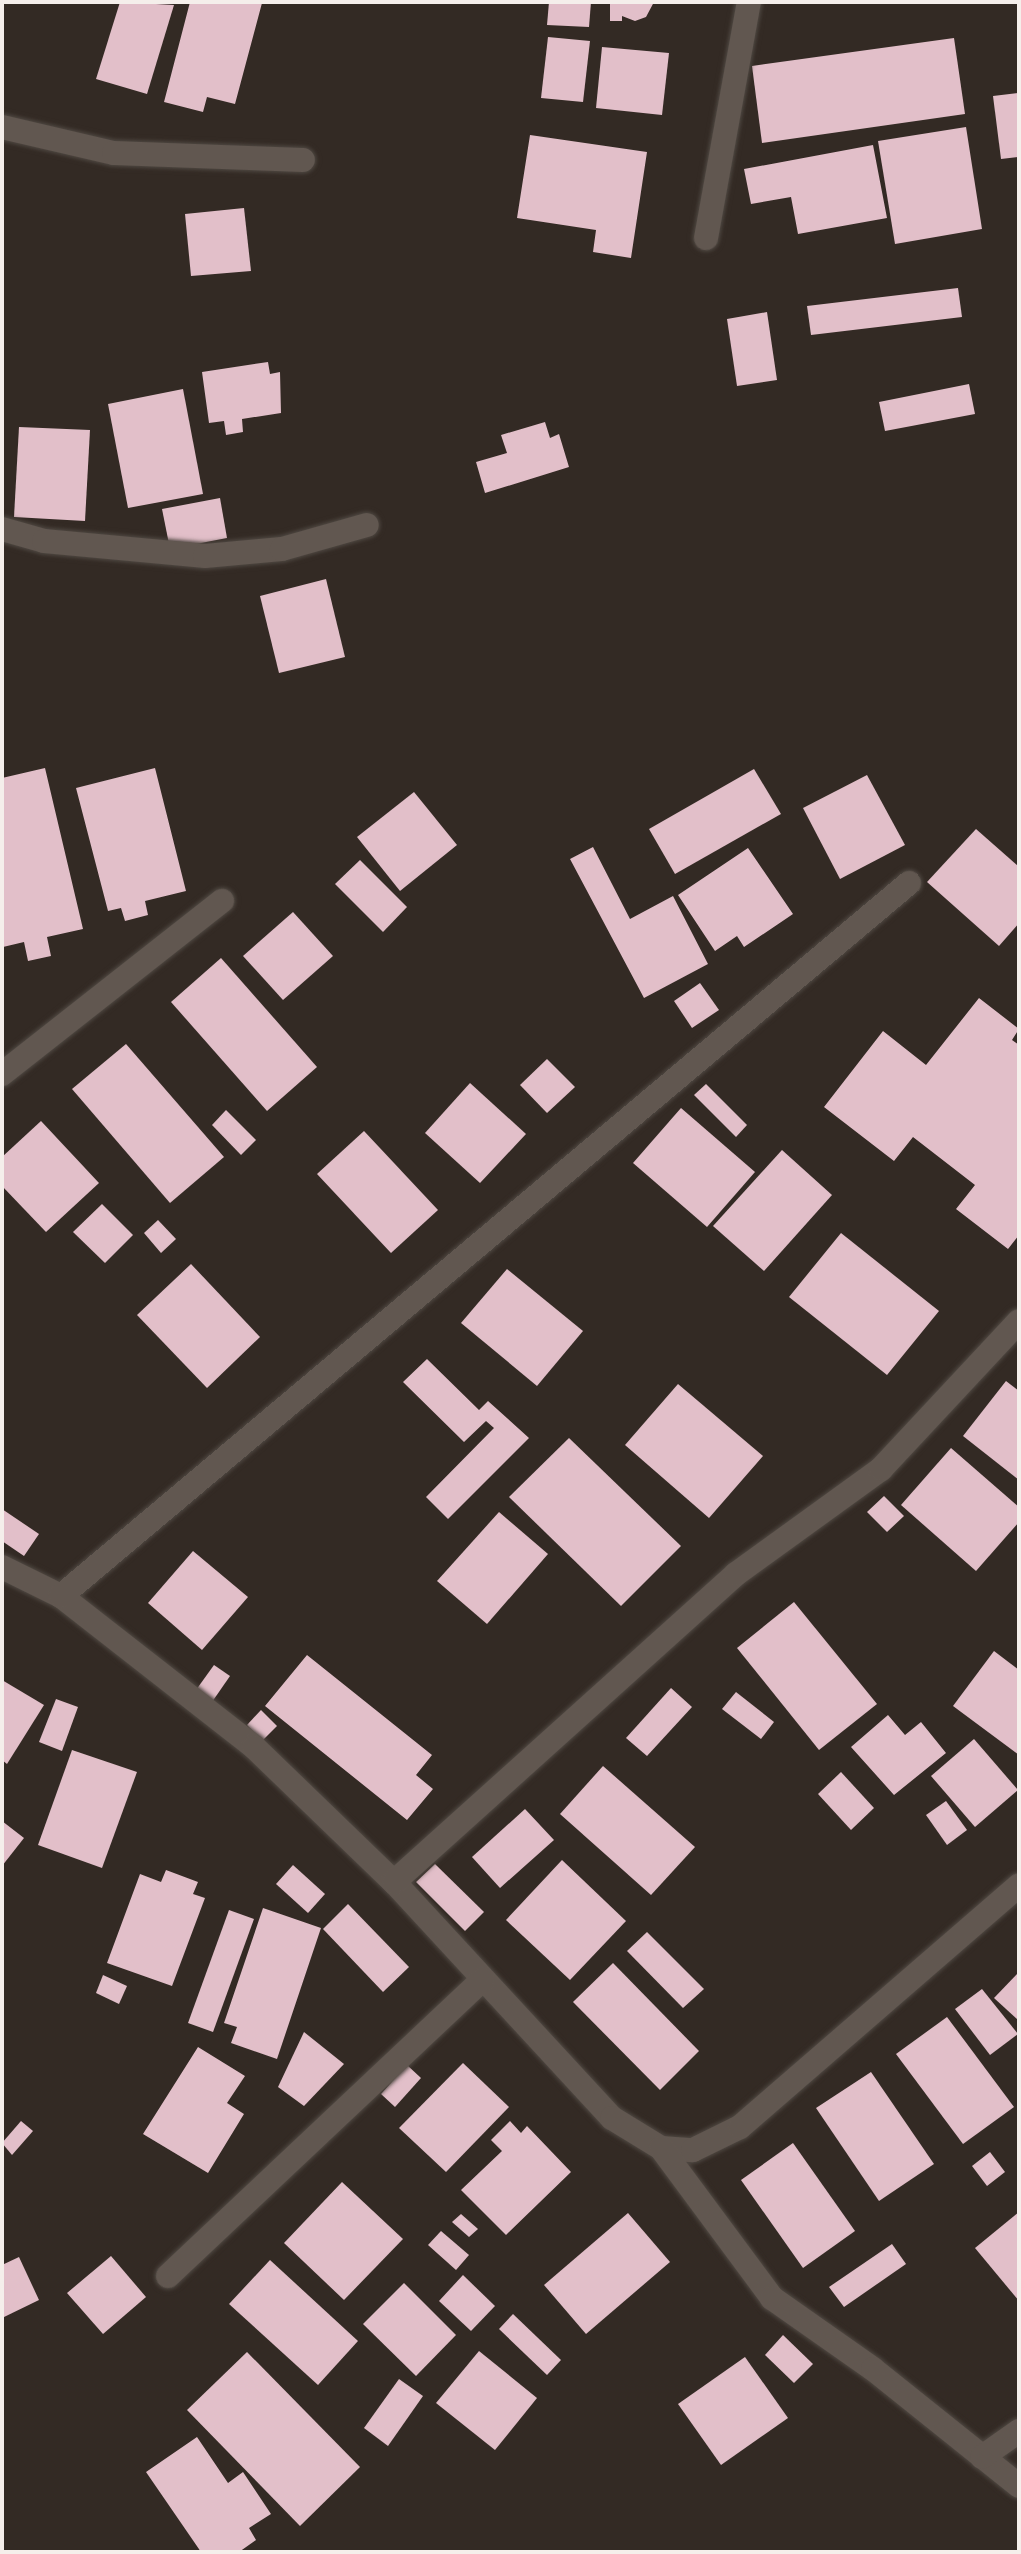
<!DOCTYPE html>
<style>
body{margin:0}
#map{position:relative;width:1021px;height:2554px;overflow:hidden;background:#332a24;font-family:Helvetica,sans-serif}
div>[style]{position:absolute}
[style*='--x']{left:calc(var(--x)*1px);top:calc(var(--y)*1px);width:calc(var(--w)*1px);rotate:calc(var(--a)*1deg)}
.building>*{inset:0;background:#e2bfc9}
.roads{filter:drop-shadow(0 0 2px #4f4842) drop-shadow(0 0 2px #4f4842)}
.minor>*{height:24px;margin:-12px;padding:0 12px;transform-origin:12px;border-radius:12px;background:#615750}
span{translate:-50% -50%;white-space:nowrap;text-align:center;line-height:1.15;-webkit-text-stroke:8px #332a24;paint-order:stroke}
.frame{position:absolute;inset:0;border:4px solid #f5efeb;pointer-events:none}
</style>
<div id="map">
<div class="building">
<div style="clip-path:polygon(120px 2px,174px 5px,147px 94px,96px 79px)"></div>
<div style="clip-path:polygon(190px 2px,270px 2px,262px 3px,235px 104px,207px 97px,203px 112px,164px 102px)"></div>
<div style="clip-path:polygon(549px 2px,591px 2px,589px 27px,547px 25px)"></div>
<div style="clip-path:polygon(610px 2px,654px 2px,646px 17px,635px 21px,622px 16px,622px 21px,610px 21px)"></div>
<div style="clip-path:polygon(548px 37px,590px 41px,583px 102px,541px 98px)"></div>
<div style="clip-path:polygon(954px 38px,965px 114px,762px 143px,752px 66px)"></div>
<div style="clip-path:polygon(602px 47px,669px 53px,662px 115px,596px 108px)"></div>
<div style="clip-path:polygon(1019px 93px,1019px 157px,1001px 159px,993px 96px)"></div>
<div style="clip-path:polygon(966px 127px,982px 229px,895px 244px,878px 141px)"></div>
<div style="clip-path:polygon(530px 135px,647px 152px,631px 258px,593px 252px,596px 230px,517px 218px)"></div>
<div style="clip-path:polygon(873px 145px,887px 218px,798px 234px,791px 197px,751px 204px,744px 169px)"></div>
<div style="clip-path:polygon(244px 208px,251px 271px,191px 276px,185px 214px)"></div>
<div style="clip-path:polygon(958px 288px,962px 317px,811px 335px,807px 306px)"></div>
<div style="clip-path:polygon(767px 312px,777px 380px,737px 386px,727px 319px)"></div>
<div style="clip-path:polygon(268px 362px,270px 374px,280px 372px,281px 413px,242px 419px,243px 432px,226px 435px,224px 421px,209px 423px,202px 372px)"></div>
<div style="clip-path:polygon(969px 384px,975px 414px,885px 431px,879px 402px)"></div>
<div style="clip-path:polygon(183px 389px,203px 494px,128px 508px,108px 404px)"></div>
<div style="clip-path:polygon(545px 422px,550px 438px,559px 434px,569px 467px,485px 493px,476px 462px,507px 453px,501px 435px)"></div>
<div style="clip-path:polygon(19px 427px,90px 430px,85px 521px,14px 517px)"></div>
<div style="clip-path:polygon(220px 498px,227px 538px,170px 549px,162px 509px)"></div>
<div style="clip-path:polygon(326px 579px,345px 657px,279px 673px,260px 596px)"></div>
<div style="clip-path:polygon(45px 768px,83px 929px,47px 937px,51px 956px,28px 961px,24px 942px,3px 947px,2px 941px,2px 778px)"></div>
<div style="clip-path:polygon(155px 768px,186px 891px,145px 901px,148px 915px,125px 921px,121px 908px,108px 911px,76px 788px)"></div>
<div style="clip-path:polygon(754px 769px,781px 814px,675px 874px,649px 829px)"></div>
<div style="clip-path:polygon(867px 775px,905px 845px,840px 879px,803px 808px)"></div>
<div style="clip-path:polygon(414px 792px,457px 845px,400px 891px,357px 837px)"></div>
<div style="clip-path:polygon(976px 829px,1019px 867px,1019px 923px,999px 946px,927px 882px)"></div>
<div style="clip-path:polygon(593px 847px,630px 919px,673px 896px,708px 964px,644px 998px,570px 859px)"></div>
<div style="clip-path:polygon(748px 848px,793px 914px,744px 947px,737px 936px,715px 951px,678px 895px)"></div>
<div style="clip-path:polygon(360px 860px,407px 907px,383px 932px,335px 884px)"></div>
<div style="clip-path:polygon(293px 912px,333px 956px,283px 1000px,243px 956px)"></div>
<div style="clip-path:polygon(221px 958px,317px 1067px,267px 1111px,171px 1002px)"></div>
<div style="clip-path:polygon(700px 983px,719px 1010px,692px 1028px,674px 1001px)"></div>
<div style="clip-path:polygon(979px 998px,1019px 1029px,1012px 1040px,1019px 1045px,1019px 1235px,1008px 1249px,956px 1209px,975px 1185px,913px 1137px,894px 1161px,824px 1107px,883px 1031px,926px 1065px)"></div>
<div style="clip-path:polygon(126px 1044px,224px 1157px,170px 1203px,72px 1089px)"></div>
<div style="clip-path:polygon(547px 1059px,575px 1087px,547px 1113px,520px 1085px)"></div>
<div style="clip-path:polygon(470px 1083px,526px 1134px,480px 1183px,425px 1133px)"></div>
<div style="clip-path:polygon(706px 1084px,747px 1125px,736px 1137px,694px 1095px)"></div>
<div style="clip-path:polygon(681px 1108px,755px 1172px,707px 1227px,633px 1163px)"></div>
<div style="clip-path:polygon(226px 1110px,256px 1140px,241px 1155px,212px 1125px)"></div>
<div style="clip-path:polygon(41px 1121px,99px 1183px,46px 1232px,2px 1186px,2px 1157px)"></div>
<div style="clip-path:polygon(364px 1131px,438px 1210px,391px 1253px,317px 1174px)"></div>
<div style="clip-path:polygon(782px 1150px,832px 1195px,764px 1271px,713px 1226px)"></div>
<div style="clip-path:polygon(102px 1204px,133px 1235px,105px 1263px,73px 1232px)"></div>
<div style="clip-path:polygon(158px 1220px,176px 1239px,161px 1253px,144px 1233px)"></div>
<div style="clip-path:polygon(841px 1233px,939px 1311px,887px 1375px,789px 1297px)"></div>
<div style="clip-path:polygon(191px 1264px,260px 1337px,207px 1388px,137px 1315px)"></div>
<div style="clip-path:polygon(507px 1269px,583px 1331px,537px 1386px,461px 1323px)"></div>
<div style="clip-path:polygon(427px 1359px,479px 1410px,488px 1401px,529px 1438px,448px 1519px,426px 1497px,494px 1428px,486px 1421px,464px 1442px,403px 1382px)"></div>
<div style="clip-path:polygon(1006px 1381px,1019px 1391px,1019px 1480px,963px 1436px)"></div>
<div style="clip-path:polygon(678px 1384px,763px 1456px,709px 1518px,625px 1445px)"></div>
<div style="clip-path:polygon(569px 1438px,681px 1546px,621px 1606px,509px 1497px)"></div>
<div style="clip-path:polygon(951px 1448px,1019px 1507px,1019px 1522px,976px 1571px,901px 1505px)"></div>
<div style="clip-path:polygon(884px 1496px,904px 1516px,887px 1532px,867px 1512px)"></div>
<div style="clip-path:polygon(2px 1509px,39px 1534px,24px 1556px,2px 1541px)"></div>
<div style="clip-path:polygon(499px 1512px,548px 1554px,487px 1624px,437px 1581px)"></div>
<div style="clip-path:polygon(193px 1551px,248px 1597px,202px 1650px,148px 1603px)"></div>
<div style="clip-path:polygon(794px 1602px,877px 1704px,819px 1750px,737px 1648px)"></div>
<div style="clip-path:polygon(994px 1651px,1019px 1670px,1019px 1755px,953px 1706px)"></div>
<div style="clip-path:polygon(307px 1655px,432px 1755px,416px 1775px,433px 1789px,407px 1820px,265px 1706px)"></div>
<div style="clip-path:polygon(214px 1665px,230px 1676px,212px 1702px,196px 1690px)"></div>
<div style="clip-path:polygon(2px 1680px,44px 1705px,7px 1764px,2px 1760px)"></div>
<div style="clip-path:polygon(671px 1688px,692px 1707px,647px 1756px,626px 1738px)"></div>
<div style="clip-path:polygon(736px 1692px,774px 1722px,761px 1739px,722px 1709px)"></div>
<div style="clip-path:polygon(56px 1699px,78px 1707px,62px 1751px,39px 1742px)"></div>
<div style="clip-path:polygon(261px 1710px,277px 1726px,262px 1741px,247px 1725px)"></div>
<div style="clip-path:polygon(888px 1715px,905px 1735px,921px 1722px,946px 1753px,894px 1795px,851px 1747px)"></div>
<div style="clip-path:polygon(974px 1739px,1018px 1790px,975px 1827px,931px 1776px)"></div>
<div style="clip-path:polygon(72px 1750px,137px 1772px,102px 1868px,38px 1845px)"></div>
<div style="clip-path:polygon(603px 1766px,695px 1847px,651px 1895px,560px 1814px)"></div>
<div style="clip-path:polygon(841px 1772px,874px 1808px,851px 1830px,818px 1794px)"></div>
<div style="clip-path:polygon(946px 1801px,967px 1830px,947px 1845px,926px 1815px)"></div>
<div style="clip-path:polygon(525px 1809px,554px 1840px,500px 1888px,472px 1857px)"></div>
<div style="clip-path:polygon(2px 1821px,24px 1838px,2px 1866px)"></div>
<div style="clip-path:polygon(562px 1860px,626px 1921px,570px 1980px,506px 1920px)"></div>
<div style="clip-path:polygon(435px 1864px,484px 1912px,465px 1931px,416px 1882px)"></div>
<div style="clip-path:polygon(293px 1865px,325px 1894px,308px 1913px,276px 1884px)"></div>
<div style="clip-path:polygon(166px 1870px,198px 1882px,193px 1894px,205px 1898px,172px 1986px,107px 1963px,140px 1874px,161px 1882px)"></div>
<div style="clip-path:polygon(348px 1904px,409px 1967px,383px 1992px,323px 1929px)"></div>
<div style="clip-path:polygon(263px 1908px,321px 1928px,277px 2059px,231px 2043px,237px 2027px,224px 2023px)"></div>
<div style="clip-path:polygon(229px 1910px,254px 1919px,213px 2032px,188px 2023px)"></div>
<div style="clip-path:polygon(647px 1932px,704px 1989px,683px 2008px,627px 1951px)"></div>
<div style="clip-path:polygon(613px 1963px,699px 2051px,660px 2090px,573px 2002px)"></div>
<div style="clip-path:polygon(1019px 1972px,1019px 2021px,994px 1998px)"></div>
<div style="clip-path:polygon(103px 1975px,127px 1986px,119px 2004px,96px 1993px)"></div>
<div style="clip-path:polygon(982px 1989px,1018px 2034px,990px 2055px,955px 2009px)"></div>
<div style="clip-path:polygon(947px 2017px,1014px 2107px,963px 2144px,896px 2054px)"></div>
<div style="clip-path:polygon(304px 2032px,344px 2064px,304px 2106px,278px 2087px)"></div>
<div style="clip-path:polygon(198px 2047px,245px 2076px,227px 2103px,244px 2114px,208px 2173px,143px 2134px)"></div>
<div style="clip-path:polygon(463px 2063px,509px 2107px,446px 2172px,399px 2128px)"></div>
<div style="clip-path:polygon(407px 2065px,421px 2078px,395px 2107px,381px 2094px)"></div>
<div style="clip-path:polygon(871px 2072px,934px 2164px,879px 2201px,816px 2108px)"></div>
<div style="clip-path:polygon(21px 2121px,33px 2131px,12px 2155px,2px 2143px)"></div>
<div style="clip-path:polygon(510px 2121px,521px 2133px,527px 2126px,571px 2172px,506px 2235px,461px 2190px,502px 2151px,491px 2140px)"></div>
<div style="clip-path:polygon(793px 2143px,855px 2231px,803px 2268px,741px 2180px)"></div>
<div style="clip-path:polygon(990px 2152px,1005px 2172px,987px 2186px,972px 2166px)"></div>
<div style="clip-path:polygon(342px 2182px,403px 2239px,344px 2300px,284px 2243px)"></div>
<div style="clip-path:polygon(1019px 2212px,1019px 2301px,975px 2248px)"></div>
<div style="clip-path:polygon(628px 2213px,670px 2262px,586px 2334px,544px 2285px)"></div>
<div style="clip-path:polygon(461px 2214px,478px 2229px,469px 2237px,452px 2222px)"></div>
<div style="clip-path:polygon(441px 2231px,469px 2255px,456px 2270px,428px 2245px)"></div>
<div style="clip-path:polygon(892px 2244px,906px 2264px,844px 2307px,829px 2287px)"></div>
<div style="clip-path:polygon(111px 2256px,146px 2297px,103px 2334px,67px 2293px)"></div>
<div style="clip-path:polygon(19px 2257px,39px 2300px,2px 2318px,2px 2265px)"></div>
<div style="clip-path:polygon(270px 2260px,358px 2341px,318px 2385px,229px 2304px)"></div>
<div style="clip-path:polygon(463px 2275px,495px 2306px,471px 2331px,439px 2301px)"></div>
<div style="clip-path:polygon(404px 2283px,456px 2335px,416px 2376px,363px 2324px)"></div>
<div style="clip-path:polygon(513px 2314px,561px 2360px,547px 2375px,499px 2329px)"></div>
<div style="clip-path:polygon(783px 2335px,813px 2364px,794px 2383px,765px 2355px)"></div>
<div style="clip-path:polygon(479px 2351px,537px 2398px,495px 2450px,436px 2403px)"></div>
<div style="clip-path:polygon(247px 2352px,360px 2467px,300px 2526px,187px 2410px)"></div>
<div style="clip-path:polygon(745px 2357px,788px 2418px,721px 2465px,678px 2404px)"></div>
<div style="clip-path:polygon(399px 2379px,423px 2396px,388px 2446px,364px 2428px)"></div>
<div style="clip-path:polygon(197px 2437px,228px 2483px,243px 2472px,271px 2514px,249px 2528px,256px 2540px,239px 2552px,201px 2552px,146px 2472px)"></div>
</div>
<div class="roads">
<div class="minor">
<div style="--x:2;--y:127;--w:115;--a:13.1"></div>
<div style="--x:114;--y:153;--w:189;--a:2.1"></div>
<div style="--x:706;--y:238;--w:240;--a:-79.7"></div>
<div style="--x:2;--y:529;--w:44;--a:15.9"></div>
<div style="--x:44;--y:541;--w:162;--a:5.3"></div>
<div style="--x:205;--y:556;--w:77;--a:-5.2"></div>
<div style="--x:282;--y:549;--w:88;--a:-15.8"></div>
<div style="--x:2;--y:1074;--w:280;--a:-38.2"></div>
<div style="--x:2;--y:1567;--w:66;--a:26.2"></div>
<div style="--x:61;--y:1596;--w:245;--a:38"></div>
<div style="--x:254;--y:1747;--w:194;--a:44"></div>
<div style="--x:394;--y:1882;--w:321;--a:47.3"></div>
<div style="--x:612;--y:2118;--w:57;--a:31.5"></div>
<div style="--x:661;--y:2148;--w:32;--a:4"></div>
<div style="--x:693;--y:2150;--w:52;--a:-26.1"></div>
<div style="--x:740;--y:2127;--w:369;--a:-40.9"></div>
<div style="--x:61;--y:1596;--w:1108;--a:-40.06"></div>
<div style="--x:394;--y:1882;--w:460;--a:-42"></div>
<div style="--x:736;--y:1574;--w:179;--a:-35.9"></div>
<div style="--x:881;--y:1469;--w:202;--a:-47"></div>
<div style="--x:661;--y:2148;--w:187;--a:53.5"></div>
<div style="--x:772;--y:2298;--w:123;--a:35.1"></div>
<div style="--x:873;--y:2369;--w:187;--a:38.7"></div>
<div style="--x:168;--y:2276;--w:432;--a:-43.3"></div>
<div style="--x:982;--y:2457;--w:45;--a:-35.1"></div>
</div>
</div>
<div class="frame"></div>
</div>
